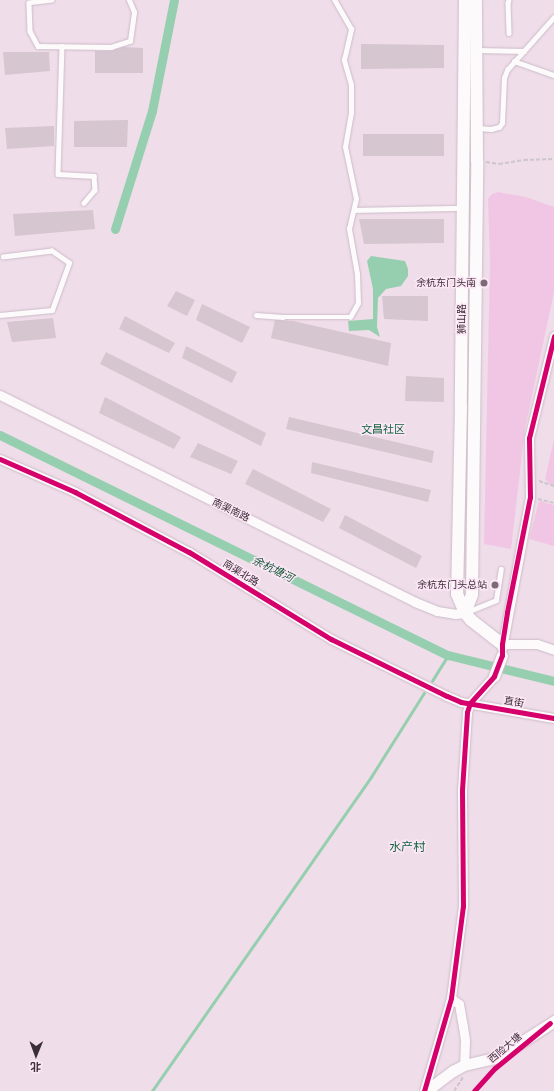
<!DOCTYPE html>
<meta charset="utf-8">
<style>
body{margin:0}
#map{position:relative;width:554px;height:1091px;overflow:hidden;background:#f0ddea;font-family:"Libre Baskerville","Noto Sans SC",serif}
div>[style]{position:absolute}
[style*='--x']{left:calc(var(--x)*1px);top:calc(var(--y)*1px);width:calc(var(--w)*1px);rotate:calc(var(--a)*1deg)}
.green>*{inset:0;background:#f1c6e4}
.water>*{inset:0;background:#96cfaf}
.stream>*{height:2.5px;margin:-1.25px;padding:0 1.25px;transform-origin:1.25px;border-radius:1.25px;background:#96cfaf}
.canal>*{height:9px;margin:-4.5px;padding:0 4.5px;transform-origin:4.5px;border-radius:4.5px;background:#96cfaf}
.building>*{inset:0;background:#d5c6d0}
.path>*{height:1.5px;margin-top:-0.75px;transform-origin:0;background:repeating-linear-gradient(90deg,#cdc6cb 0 4px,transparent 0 6px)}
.roads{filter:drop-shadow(0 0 1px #cbbcc7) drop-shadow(0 0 1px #cbbcc7)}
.service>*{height:4.5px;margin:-2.25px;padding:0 2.25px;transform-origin:2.25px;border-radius:2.25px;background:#fdfafc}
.minor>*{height:9px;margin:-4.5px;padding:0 4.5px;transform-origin:4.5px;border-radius:4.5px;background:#fdfafc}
.tertiary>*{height:11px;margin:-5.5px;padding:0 5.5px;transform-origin:5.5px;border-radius:5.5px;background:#fdfafc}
.secondary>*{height:12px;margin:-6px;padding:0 6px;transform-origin:6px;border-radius:6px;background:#fdfafc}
.cycleway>*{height:5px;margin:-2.5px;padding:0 2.5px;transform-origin:2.5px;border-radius:2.5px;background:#d6006c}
.dots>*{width:11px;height:11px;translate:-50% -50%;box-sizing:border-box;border:2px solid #fde7f6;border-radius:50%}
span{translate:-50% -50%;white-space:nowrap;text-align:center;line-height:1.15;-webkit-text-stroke:3px #fde7f6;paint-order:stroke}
.poi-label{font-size:10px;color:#3b2e37}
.right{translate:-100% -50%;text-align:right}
.street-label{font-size:10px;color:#3b2e37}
.neighbourhood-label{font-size:11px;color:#11663f}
.water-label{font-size:11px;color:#125736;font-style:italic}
.quarter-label{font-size:12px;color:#11663f}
.north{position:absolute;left:16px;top:1035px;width:40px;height:40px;-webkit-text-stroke:3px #fde7f6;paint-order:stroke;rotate:181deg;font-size:11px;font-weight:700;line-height:16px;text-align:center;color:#3b2e37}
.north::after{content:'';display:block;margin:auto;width:14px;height:18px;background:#3b2e37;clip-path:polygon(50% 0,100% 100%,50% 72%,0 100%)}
</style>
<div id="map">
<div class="green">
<div style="clip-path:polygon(498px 192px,526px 197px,554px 207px,554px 292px,525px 429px,511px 549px,484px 544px,490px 262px,488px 199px,492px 194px)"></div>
<div style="clip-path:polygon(554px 439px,554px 488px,545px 479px)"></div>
<div style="clip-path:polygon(539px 501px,554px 505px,554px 546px,529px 539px)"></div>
</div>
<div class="water">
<div style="clip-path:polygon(371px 256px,405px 261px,408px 269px,408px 276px,401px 286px,386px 289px,378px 298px,377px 327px,380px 337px,369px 330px,349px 331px,348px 321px,373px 319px,373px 289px,367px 261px)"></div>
</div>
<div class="stream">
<div style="--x:432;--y:681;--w:31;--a:-58"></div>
<div style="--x:152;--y:1091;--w:383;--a:-55.1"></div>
<div style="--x:371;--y:777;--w:99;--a:-57.8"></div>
</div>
<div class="canal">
<div style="--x:115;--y:229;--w:124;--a:-72.6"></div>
<div style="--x:152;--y:111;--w:113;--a:-78.8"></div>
<div style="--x:0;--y:435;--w:499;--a:26.2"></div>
<div style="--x:448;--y:655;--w:109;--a:13.8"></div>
</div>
<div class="building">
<div style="clip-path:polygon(361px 44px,444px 45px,444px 68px,361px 69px)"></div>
<div style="clip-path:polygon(123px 47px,143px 48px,143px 73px,95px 73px,95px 51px,111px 51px)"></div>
<div style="clip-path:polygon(3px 52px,49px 52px,50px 71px,5px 75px)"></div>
<div style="clip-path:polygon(128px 120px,127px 147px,74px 147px,74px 121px)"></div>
<div style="clip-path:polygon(54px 126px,54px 146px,7px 149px,5px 128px)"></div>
<div style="clip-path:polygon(363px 134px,444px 134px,444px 156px,363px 156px)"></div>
<div style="clip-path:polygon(93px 210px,95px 229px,15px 236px,13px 214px)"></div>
<div style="clip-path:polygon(359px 219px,444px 219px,444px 243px,364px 244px)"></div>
<div style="clip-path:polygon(176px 291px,195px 300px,187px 316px,167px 306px)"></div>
<div style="clip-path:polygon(382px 296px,428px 296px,428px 321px,384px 319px)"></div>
<div style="clip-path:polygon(202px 304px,250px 327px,242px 343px,196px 320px)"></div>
<div style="clip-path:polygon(125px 316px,175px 343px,169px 353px,119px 329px)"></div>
<div style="clip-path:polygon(53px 318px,56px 338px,12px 342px,7px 322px)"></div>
<div style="clip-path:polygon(275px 320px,293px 321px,391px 343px,388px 366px,271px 338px)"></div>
<div style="clip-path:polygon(186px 346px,237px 372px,232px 383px,182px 358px)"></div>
<div style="clip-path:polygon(106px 352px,266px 433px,261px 446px,100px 364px)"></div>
<div style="clip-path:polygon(406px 376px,444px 378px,444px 402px,405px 401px)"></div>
<div style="clip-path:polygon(105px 397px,181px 437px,174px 449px,99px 413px)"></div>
<div style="clip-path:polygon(289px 417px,434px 451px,432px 463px,286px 429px)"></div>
<div style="clip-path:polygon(198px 443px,238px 461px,231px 474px,190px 457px)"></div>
<div style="clip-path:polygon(312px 462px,431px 490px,428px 502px,311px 473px)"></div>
<div style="clip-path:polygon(253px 469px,331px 509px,323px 522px,245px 484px)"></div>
<div style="clip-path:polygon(345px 515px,422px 556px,416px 568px,339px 528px)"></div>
</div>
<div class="path">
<div style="--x:486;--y:162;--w:13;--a:9"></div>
<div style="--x:499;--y:164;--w:25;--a:-9"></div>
<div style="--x:524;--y:160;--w:30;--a:-2"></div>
<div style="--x:539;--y:481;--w:16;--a:18"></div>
<div style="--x:538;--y:499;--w:16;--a:14"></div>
<div style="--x:454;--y:1091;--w:17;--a:-57"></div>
</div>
<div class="roads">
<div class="service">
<div style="--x:52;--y:0;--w:23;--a:173"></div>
<div style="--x:29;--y:3;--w:28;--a:88"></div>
<div style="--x:30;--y:31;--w:17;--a:62"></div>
<div style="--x:38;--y:46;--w:73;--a:0.8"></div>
<div style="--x:111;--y:47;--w:20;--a:-18"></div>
<div style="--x:130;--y:41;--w:29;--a:-82"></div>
<div style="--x:134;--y:12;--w:13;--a:-113"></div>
<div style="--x:509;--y:0;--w:3;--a:108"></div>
<div style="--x:508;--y:3;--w:30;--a:88"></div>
<div style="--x:62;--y:46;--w:128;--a:91.8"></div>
<div style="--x:58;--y:174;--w:36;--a:3"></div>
<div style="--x:94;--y:176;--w:14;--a:86"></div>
<div style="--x:95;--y:190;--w:17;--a:130"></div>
<div style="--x:478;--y:50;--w:46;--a:1.2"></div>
<div style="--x:514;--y:61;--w:42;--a:19.3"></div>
<div style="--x:478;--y:128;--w:13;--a:4"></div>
<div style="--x:491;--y:129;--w:8;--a:-14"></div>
<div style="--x:499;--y:127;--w:5;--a:-53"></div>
<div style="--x:502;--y:123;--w:45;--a:-87.5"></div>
<div style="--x:504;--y:78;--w:9;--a:-69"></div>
<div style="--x:507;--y:70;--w:71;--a:-48.4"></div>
<div style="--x:354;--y:210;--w:108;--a:-1.1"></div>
<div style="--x:0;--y:315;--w:52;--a:-5.5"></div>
<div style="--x:52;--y:310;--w:50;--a:-70.1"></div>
<div style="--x:69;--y:263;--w:21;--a:-145"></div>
<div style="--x:52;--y:251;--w:49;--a:173"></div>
<div style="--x:256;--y:315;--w:27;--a:4"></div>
<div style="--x:283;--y:317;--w:67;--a:0"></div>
<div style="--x:350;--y:317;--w:16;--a:-60"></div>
<div style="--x:358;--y:303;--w:29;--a:-92"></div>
<div style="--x:357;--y:274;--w:46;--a:-100.1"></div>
<div style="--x:349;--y:229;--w:31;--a:-77"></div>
<div style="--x:356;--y:199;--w:53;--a:-101.9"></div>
<div style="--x:345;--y:147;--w:36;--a:-80"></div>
<div style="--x:351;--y:112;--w:27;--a:-90"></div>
<div style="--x:351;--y:85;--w:26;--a:-106"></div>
<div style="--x:344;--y:60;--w:32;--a:-77"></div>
<div style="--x:351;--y:29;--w:34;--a:-120"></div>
<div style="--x:467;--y:612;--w:31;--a:-22"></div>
<div style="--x:496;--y:600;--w:31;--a:-81"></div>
</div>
<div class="minor">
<div style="--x:0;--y:395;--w:464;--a:26.5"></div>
<div style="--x:415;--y:602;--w:24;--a:22"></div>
<div style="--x:437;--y:611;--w:18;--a:9"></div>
<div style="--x:455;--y:614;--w:10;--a:-6"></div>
<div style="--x:0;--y:459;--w:82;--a:23.7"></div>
<div style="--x:75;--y:492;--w:129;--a:27.8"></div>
<div style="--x:189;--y:552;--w:167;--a:31.5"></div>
<div style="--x:331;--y:639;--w:129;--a:26.2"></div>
<div style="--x:447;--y:696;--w:15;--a:23"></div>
<div style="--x:461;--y:702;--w:94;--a:9.8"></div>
<div style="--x:502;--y:644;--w:35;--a:0"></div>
<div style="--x:537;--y:644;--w:18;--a:19"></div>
<div style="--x:502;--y:648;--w:154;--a:-79.5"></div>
<div style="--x:530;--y:497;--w:59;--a:-91"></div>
<div style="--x:529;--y:438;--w:105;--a:-76.2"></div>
<div style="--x:451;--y:998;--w:10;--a:37"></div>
<div style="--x:459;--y:1004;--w:23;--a:80"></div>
<div style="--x:463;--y:1027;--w:13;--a:81"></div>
<div style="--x:465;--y:1040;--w:25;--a:92"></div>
<div style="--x:424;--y:1091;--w:97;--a:-73.8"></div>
<div style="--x:451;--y:998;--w:93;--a:-82.6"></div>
<div style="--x:463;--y:906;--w:116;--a:-90.5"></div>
<div style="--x:462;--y:790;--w:78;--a:-86.3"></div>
<div style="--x:467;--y:712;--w:9;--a:-72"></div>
<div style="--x:470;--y:703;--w:36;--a:-48"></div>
</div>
<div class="tertiary">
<div style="--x:494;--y:676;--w:22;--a:-69"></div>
<div style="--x:426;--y:1091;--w:34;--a:-37"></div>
<div style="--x:453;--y:1071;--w:13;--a:-29"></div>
<div style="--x:464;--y:1065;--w:35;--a:-13"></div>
<div style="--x:498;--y:1057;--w:67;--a:-32.7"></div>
</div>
<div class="secondary">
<div style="--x:465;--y:0;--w:406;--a:90.6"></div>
<div style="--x:461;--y:406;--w:188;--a:91.2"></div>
<div style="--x:457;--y:594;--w:21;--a:67"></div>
<div style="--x:465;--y:613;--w:9;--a:49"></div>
<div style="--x:471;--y:620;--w:39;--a:38"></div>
<div style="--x:465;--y:613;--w:19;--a:-69"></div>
<div style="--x:472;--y:595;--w:434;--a:-89.3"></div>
<div style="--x:477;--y:161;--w:161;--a:-90.4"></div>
</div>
</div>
<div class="cycleway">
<div style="--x:0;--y:459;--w:82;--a:23.7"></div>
<div style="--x:75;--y:492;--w:129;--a:27.8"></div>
<div style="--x:189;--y:552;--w:167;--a:31.5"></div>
<div style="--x:331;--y:639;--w:129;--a:26.2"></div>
<div style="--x:447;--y:696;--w:15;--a:23"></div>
<div style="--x:461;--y:702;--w:94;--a:9.8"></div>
<div style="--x:424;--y:1091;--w:97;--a:-73.8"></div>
<div style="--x:451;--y:998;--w:93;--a:-82.6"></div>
<div style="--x:463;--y:906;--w:116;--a:-90.5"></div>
<div style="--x:462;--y:790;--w:78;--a:-86.3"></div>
<div style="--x:467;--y:712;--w:9;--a:-72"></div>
<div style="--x:470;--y:703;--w:36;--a:-48"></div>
<div style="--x:494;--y:676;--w:22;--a:-69"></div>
<div style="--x:502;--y:655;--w:11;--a:-90"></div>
<div style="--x:502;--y:644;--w:32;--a:-81"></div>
<div style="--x:507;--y:612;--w:117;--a:-78.7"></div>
<div style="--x:530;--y:497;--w:59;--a:-91"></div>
<div style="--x:529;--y:438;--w:105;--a:-76.2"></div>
<div style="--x:474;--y:1091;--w:31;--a:-48"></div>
<div style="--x:495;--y:1068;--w:71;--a:-39.3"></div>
</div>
<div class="dots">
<div style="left:484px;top:283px;background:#7a6b76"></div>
<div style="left:495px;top:585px;background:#7a6b76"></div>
</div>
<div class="poi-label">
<span class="right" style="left:476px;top:283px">余杭东门头南</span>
<span class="right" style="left:487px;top:585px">余杭东门头总站</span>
</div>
<div class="street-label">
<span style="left:462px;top:319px;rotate:-90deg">狮山路</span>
<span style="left:231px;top:510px;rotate:26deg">南渠南路</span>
<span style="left:241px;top:573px;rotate:32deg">南渠北路</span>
<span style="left:514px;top:702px;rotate:10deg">直街</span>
<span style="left:505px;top:1048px;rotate:-40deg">西险大塘</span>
</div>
<div class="neighbourhood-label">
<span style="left:383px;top:429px">文昌社区</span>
</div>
<div class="water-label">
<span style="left:273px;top:569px;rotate:26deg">余杭塘河</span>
</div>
<div class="quarter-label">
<span style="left:407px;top:847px">水产村</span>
</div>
<div class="north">北</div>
</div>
